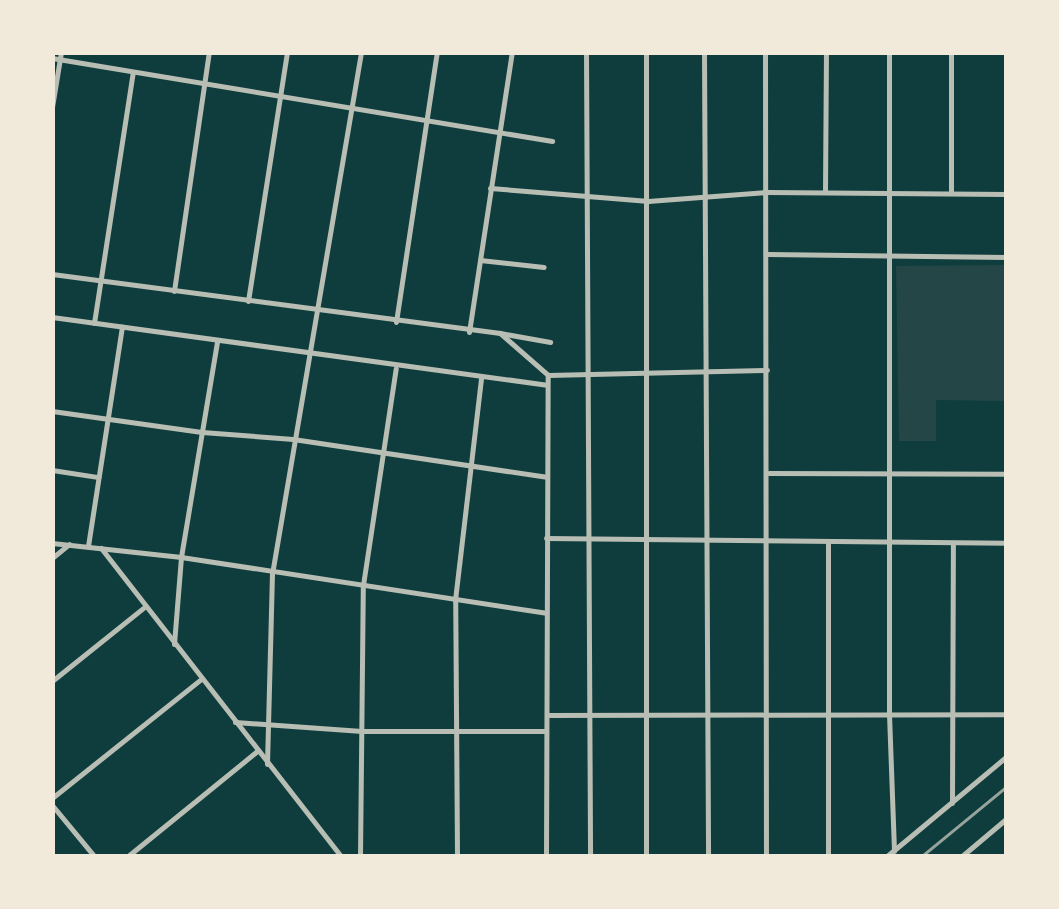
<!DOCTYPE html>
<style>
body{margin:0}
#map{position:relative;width:1059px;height:909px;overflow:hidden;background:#0f3d3e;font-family:"Public Sans",sans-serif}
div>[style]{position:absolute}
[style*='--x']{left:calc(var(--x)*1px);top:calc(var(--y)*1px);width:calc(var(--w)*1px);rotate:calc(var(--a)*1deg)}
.green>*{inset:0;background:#244646}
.minor>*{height:5px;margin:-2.5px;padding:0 2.5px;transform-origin:2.5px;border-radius:2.5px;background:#b8beb3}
.rail>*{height:2.5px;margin:-1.25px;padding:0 1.25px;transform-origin:1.25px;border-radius:1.25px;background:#97a49c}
span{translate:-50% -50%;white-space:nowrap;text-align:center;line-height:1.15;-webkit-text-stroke:10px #f1e9da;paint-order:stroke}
.frame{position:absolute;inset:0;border:55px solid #f1e9da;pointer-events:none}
</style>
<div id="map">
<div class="green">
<div style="clip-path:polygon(1004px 265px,1004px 401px,936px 400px,936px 441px,899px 441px,896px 266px)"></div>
</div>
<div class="minor">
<div style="--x:586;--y:52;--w:804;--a:89.71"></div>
<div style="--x:646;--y:52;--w:804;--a:90"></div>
<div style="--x:704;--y:52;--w:804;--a:89.71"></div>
<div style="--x:765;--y:52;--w:804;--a:89.93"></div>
<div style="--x:889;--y:52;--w:662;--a:90"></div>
<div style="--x:889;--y:714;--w:137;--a:87.9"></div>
<div style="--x:52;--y:58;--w:507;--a:9.43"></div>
<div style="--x:52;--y:107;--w:56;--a:-80.7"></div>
<div style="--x:490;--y:188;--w:159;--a:4.7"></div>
<div style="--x:648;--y:201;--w:119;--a:-4.3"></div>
<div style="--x:767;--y:192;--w:239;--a:0.5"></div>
<div style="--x:825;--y:192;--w:140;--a:-89.6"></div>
<div style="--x:951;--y:192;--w:140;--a:-90"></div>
<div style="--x:768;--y:254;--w:238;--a:0.7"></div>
<div style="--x:480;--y:260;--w:64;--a:6.2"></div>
<div style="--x:52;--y:274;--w:452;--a:7.5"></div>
<div style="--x:500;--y:333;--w:64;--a:41.2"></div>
<div style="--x:174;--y:291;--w:242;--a:-81.7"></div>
<div style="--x:248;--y:301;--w:252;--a:-81.1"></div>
<div style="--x:52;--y:317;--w:499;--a:7.8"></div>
<div style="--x:396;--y:322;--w:273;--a:-81.4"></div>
<div style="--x:94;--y:323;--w:254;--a:-81.2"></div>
<div style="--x:469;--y:332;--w:283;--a:-81.3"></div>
<div style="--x:500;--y:333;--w:51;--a:10.2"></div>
<div style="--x:548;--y:375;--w:219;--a:-1.3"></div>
<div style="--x:52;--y:411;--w:151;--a:8"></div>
<div style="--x:202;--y:432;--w:91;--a:4.4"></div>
<div style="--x:293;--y:439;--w:256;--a:8.5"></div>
<div style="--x:52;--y:470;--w:47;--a:8.7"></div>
<div style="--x:769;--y:473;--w:237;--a:0.2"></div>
<div style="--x:546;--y:538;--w:460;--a:0.6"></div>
<div style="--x:52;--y:543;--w:130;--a:6.2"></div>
<div style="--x:181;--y:557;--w:369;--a:8.7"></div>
<div style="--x:828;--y:543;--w:313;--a:90"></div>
<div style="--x:88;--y:546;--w:222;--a:-81.2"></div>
<div style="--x:101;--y:548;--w:390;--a:52.1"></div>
<div style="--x:52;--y:558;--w:22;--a:-39"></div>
<div style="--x:174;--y:644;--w:87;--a:-85.4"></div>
<div style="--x:181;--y:557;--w:219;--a:-80.5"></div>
<div style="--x:52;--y:681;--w:117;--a:-38.7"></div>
<div style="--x:547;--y:715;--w:459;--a:-0.1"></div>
<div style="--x:235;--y:722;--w:127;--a:4.1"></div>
<div style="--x:362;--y:731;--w:184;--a:0"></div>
<div style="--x:267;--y:764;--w:190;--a:-88.5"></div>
<div style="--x:272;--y:574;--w:530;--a:-80.32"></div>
<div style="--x:52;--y:798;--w:189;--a:-38.6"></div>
<div style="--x:952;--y:803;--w:260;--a:-89.8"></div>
<div style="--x:52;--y:805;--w:66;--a:50.5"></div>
<div style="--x:128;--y:856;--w:166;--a:-39.1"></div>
<div style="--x:360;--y:856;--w:271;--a:-89.4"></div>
<div style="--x:363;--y:585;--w:219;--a:-81.4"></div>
<div style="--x:457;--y:856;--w:256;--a:-90.4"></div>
<div style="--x:455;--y:600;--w:225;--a:-83.3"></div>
<div style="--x:546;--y:856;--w:481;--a:-89.8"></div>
<div style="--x:887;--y:856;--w:155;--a:-39.8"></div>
<div style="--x:962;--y:856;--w:57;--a:-40.1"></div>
</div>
<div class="rail">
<div style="--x:922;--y:856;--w:109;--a:-39.4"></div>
</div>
<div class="frame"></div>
</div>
